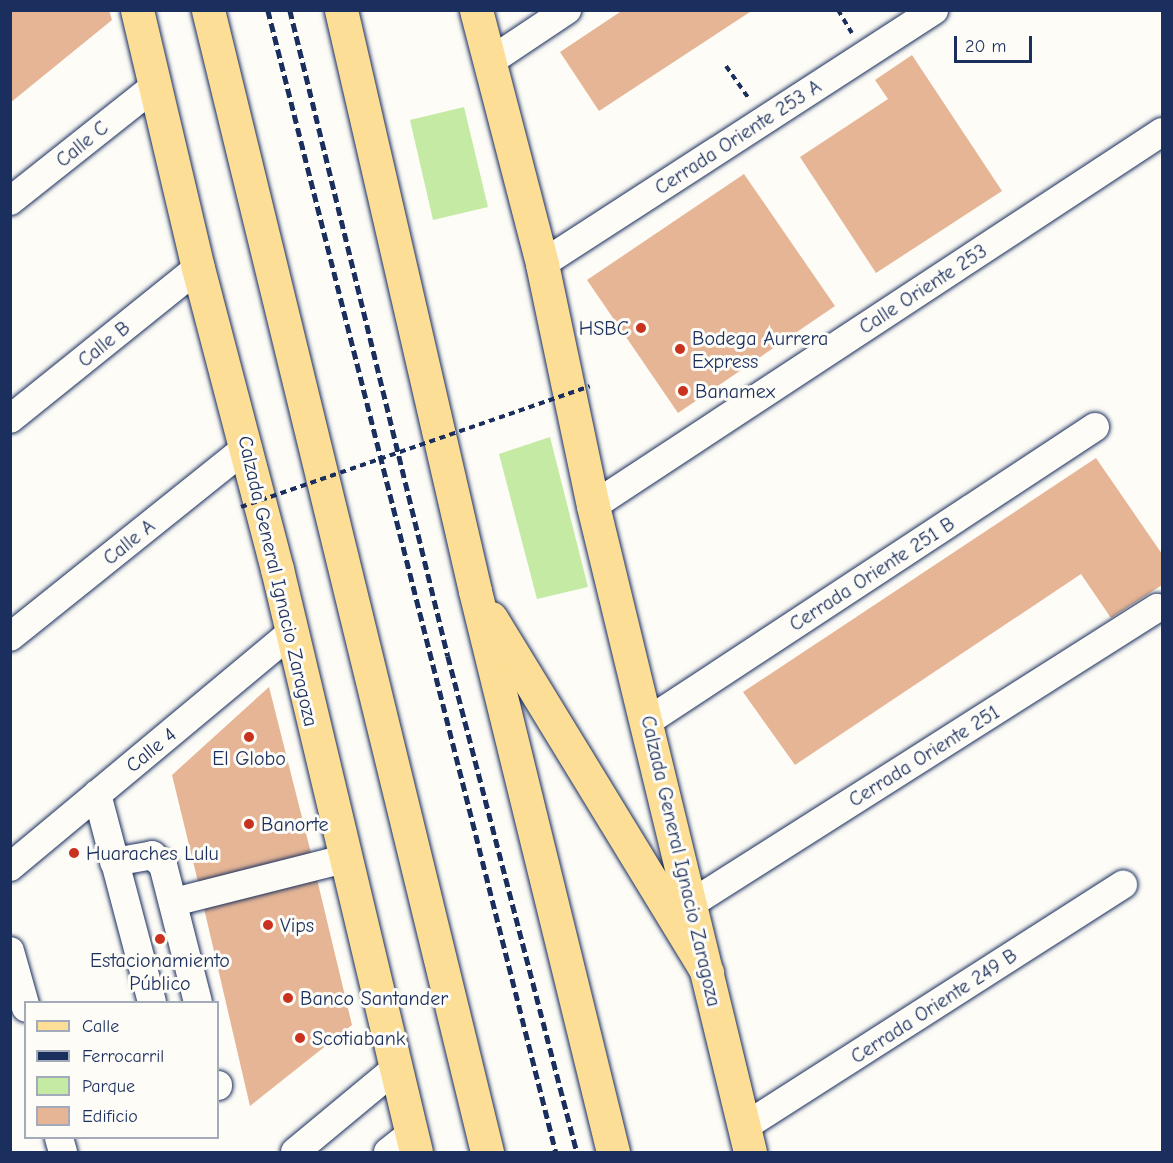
<!DOCTYPE html>
<meta charset="utf-8">
<style>
body{margin:0}
#map{position:relative;width:1173px;height:1163px;overflow:hidden;background:#fdfcf7;font-family:"Comic Neue",sans-serif}
div>[style]{position:absolute}
[style*='--x']{left:calc(var(--x)*1px);top:calc(var(--y)*1px);width:calc(var(--w)*1px);rotate:calc(var(--a)*1deg)}
.green>*{inset:0;background:#c4eaa4}
.building>*{inset:0;background:#e5b596}
.path>*{height:4px;margin-top:-2px;transform-origin:0;background:repeating-linear-gradient(90deg,#1b2f5e 0 6px,transparent 0 10.5px)}
.roads{filter:drop-shadow(0 0 2px #1b2f5e) drop-shadow(0 0 2px #1b2f5e)}
.minor>*{height:28px;margin:-14px;padding:0 14px;transform-origin:14px;border-radius:14px;background:#fdfcf7}
.major>*{height:33px;margin:-16.5px;padding:0 16.5px;transform-origin:16.5px;border-radius:16.5px;background:#fdde96}
.highway>*{height:33px;margin:-16.5px;padding:0 16.5px;transform-origin:16.5px;border-radius:16.5px;background:#fdde96}
.rail>*{height:4.5px;margin-top:-2.25px;transform-origin:0;background:repeating-linear-gradient(90deg,#1b2f5e 0 9px,transparent 0 13.5px)}
.path-bridge>*{height:4px;margin-top:-2px;transform-origin:0;background:repeating-linear-gradient(90deg,#1b2f5e 0 6px,transparent 0 10.5px)}
.dots>*{width:16px;height:16px;translate:-50% -50%;box-sizing:border-box;border:3px solid #fdfcf7;border-radius:50%}
span{translate:-50% -50%;white-space:nowrap;text-align:center;line-height:1.15;-webkit-text-stroke:6px #fdfcf7;paint-order:stroke}
.street-label{font-size:20px;color:#1b2f5e}
.poi-label{font-size:20px;color:#1b2f5e}
.right{translate:-100% -50%;text-align:right}
.left{translate:0 -50%;text-align:left}
.frame{position:absolute;inset:0;border:12px solid #1b2f5e;pointer-events:none}
.legend{position:absolute;left:24px;top:1001px;width:195px;height:138px;box-sizing:border-box;background:#fdfcf7;border:2px solid #a3aaba;margin:0;padding:8px 10px;list-style:none;font-size:18px;color:#1b2f5e}
.legend li{display:flex;align-items:center;gap:12px;height:30px}
.legend b{width:30px;border:2px solid #a3aaba}
.scale{position:absolute;left:954px;top:36px;width:78px;height:27px;box-sizing:border-box;border:3px solid #1b2f5e;border-top:0;padding-left:8px;font-size:18px;line-height:21px;white-space:nowrap;color:#1b2f5e;-webkit-text-stroke:4px #fdfcf7;paint-order:stroke}
</style>
<div id="map">
<div class="green">
<div style="clip-path:polygon(464px 107px,488px 207px,433px 220px,410px 120px)"></div>
<div style="clip-path:polygon(550px 437px,588px 587px,537px 599px,499px 454px)"></div>
</div>
<div class="building">
<div style="clip-path:polygon(10px 10px,109px 10px,112px 20px,10px 103px)"></div>
<div style="clip-path:polygon(623px 10px,753px 10px,599px 111px,560px 52px)"></div>
<div style="clip-path:polygon(912px 55px,1002px 191px,876px 273px,800px 157px,888px 99px,875px 80px)"></div>
<div style="clip-path:polygon(744px 174px,835px 306px,678px 413px,587px 280px)"></div>
<div style="clip-path:polygon(1096px 458px,1162px 554px,1162px 585px,1111px 618px,1081px 574px,795px 765px,743px 692px)"></div>
<div style="clip-path:polygon(269px 687px,312px 857px,199px 886px,172px 775px)"></div>
<div style="clip-path:polygon(316px 875px,352px 1025px,250px 1106px,203px 904px)"></div>
</div>
<div class="path">
<div style="--x:838;--y:10;--w:27;--a:59"></div>
<div style="--x:726;--y:66;--w:39;--a:55"></div>
</div>
<div class="roads">
<div class="minor">
<div style="--x:489;--y:62;--w:94;--a:-33.7"></div>
<div style="--x:10;--y:201;--w:184;--a:-38.4"></div>
<div style="--x:542;--y:264;--w:467;--a:-32.9"></div>
<div style="--x:10;--y:419;--w:241;--a:-38.8"></div>
<div style="--x:593;--y:506;--w:681;--a:-33.32"></div>
<div style="--x:10;--y:637;--w:304;--a:-38.7"></div>
<div style="--x:648;--y:721;--w:535;--a:-33.33"></div>
<div style="--x:97;--y:794;--w:215;--a:75.2"></div>
<div style="--x:114;--y:862;--w:39;--a:-10"></div>
<div style="--x:152;--y:855;--w:15;--a:42"></div>
<div style="--x:163;--y:865;--w:141;--a:75.7"></div>
<div style="--x:10;--y:867;--w:366;--a:-39.8"></div>
<div style="--x:174;--y:902;--w:175;--a:-14.2"></div>
<div style="--x:692;--y:903;--w:551;--a:-32.39"></div>
<div style="--x:10;--y:951;--w:59;--a:74.3"></div>
<div style="--x:218;--y:1085;--w:1;--a:90"></div>
<div style="--x:744;--y:1127;--w:450;--a:-32.6"></div>
<div style="--x:59;--y:1138;--w:15;--a:74"></div>
<div style="--x:295;--y:1152;--w:130;--a:-39.7"></div>
<div style="--x:388;--y:1152;--w:29;--a:-38"></div>
</div>
<div class="major">
<div style="--x:137;--y:10;--w:265;--a:76.7"></div>
<div style="--x:198;--y:268;--w:311;--a:75.3"></div>
<div style="--x:277;--y:569;--w:599;--a:76.59"></div>
<div style="--x:476;--y:10;--w:262;--a:75.4"></div>
<div style="--x:542;--y:264;--w:247;--a:78.1"></div>
<div style="--x:593;--y:506;--w:665;--a:76.34"></div>
</div>
<div class="highway">
<div style="--x:208;--y:10;--w:1176;--a:76.27"></div>
<div style="--x:341;--y:10;--w:596;--a:77.01"></div>
<div style="--x:475;--y:591;--w:578;--a:76.18"></div>
<div style="--x:491;--y:618;--w:415;--a:58.6"></div>
</div>
</div>
<div class="rail">
<div style="--x:268;--y:10;--w:1178;--a:75.85"></div>
<div style="--x:290;--y:10;--w:665;--a:76.26"></div>
<div style="--x:448;--y:656;--w:513;--a:75.42"></div>
</div>
<div class="path-bridge">
<div style="--x:241;--y:507;--w:369;--a:-19.1"></div>
</div>
<div class="dots">
<div style="left:641px;top:328px;background:#c8321e"></div>
<div style="left:680px;top:349px;background:#c8321e"></div>
<div style="left:683px;top:391px;background:#c8321e"></div>
<div style="left:249px;top:737px;background:#c8321e"></div>
<div style="left:249px;top:824px;background:#c8321e"></div>
<div style="left:74px;top:853px;background:#c8321e"></div>
<div style="left:268px;top:925px;background:#c8321e"></div>
<div style="left:160px;top:939px;background:#c8321e"></div>
<div style="left:288px;top:998px;background:#c8321e"></div>
<div style="left:300px;top:1038px;background:#c8321e"></div>
</div>
<div class="street-label">
<span style="left:738px;top:137px;rotate:-33deg">Cerrada Oriente 253 A</span>
<span style="left:82px;top:144px;rotate:-39deg">Calle C</span>
<span style="left:923px;top:289px;rotate:-33deg">Calle Oriente 253</span>
<span style="left:104px;top:344px;rotate:-39deg">Calle B</span>
<span style="left:129px;top:542px;rotate:-39deg">Calle A</span>
<span style="left:872px;top:574px;rotate:-33deg">Cerrada Oriente 251 B</span>
<span style="left:278px;top:581px;rotate:77deg">Calzada General Ignacio Zaragoza</span>
<span style="left:151px;top:750px;rotate:-39deg">Calle 4</span>
<span style="left:924px;top:756px;rotate:-32deg">Cerrada Oriente 251</span>
<span style="left:681px;top:861px;rotate:77deg">Calzada General Ignacio Zaragoza</span>
<span style="left:934px;top:1006px;rotate:-33deg">Cerrada Oriente 249 B</span>
</div>
<div class="poi-label">
<span class="right" style="left:629px;top:328px">HSBC</span>
<span class="left" style="left:692px;top:350px">Bodega Aurrera<br>Express</span>
<span class="left" style="left:695px;top:391px">Banamex</span>
<span style="left:249px;top:758px">El Globo</span>
<span class="left" style="left:261px;top:824px">Banorte</span>
<span class="left" style="left:86px;top:853px">Huaraches Lulu</span>
<span class="left" style="left:280px;top:925px">Vips</span>
<span style="left:160px;top:972px">Estacionamiento<br>Público</span>
<span class="left" style="left:300px;top:998px">Banco Santander</span>
<span class="left" style="left:312px;top:1038px">Scotiabank</span>
</div>
<div class="frame"></div>
<ul class="legend">
<li><b style="height:8px;background:#fdde96"></b>Calle</li>
<li><b style="height:8px;background:#1b2f5e"></b>Ferrocarril</li>
<li><b style="height:16px;background:#c4eaa4"></b>Parque</li>
<li><b style="height:16px;background:#e5b596"></b>Edificio</li>
</ul>
<div class="scale">20 m</div>
</div>
